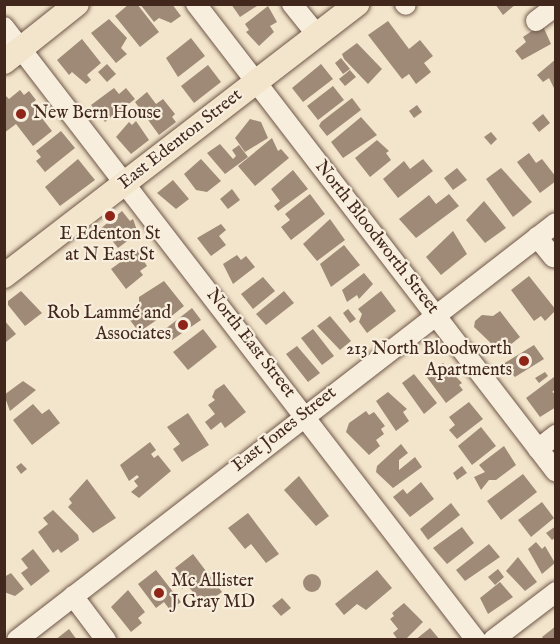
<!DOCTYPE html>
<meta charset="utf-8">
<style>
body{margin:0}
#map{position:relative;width:560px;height:644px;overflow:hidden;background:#f3e5cb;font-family:"IM FELL English",serif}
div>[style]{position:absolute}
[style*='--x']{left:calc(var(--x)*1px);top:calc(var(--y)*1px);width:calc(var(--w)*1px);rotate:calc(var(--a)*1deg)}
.building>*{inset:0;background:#9e8a77}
.round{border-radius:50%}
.roads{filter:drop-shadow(0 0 2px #6e5648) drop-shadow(0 0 2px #6e5648)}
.minor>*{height:20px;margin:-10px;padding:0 10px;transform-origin:10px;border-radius:10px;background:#f7eedd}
.major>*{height:24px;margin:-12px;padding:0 12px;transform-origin:12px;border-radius:12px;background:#f3e5cb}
.dots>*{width:16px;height:16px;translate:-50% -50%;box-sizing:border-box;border:3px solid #f7eedd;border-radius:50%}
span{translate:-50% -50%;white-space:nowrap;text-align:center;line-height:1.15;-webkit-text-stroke:4.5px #f7eedd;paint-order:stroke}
.poi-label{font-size:18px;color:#42271d}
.left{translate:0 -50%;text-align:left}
.right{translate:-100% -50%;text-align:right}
.street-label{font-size:18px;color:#42271d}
.frame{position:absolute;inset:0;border:6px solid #42271d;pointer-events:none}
</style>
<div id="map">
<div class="building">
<div style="clip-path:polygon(129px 4px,137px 4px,159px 32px,140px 47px,115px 16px)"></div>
<div style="clip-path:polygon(140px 4px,172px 4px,181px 16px,171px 23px,159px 18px,154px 22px)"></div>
<div style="clip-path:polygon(231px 4px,260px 4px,240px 17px)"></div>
<div style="clip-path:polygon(495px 4px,516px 4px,503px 15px)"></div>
<div style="clip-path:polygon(268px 6px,277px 22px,270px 26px,274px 32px,259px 46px,246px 32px,249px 30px,245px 24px)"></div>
<div style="clip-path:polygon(109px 19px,127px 38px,121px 48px,127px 54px,116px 63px,91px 33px)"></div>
<div style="clip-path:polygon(388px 21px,409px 49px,420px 40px,433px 56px,424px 63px,431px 72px,416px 84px,409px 74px,402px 79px,368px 35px)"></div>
<div style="clip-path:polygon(542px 24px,551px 44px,522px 60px,515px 51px,526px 42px,523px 37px)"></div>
<div style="clip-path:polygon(191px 38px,205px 56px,178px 77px,166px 58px)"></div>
<div style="clip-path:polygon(82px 39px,101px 63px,87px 75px,91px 80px,86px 84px,72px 72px,69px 75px,57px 60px)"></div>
<div style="clip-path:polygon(357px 43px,382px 69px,368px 84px,344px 59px,342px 54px)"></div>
<div style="clip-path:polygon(341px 58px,350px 69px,343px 74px,335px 63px)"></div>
<div style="clip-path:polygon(556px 59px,556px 87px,554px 88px,549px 78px,543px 82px,537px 75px)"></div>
<div style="clip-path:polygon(107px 64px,116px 74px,107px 82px,98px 72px)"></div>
<div style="clip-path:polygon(321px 64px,333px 79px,303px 102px,292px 88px)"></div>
<div style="clip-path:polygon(208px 65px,221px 82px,194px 103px,181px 86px)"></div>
<div style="clip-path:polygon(350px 70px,356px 77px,345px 86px,339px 79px)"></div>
<div style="clip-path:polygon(333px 86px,344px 100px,318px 120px,307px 106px)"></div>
<div style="clip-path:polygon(114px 88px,119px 94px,126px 88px,135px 99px,105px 122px,91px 105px)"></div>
<div style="clip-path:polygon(20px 90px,24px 95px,29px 91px,36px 100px,31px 104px,52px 131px,33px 146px,16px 124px,4px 133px,4px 94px,9px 99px)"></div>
<div style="clip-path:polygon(147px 92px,156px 104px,163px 99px,175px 114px,172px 117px,176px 122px,159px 135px,135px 102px)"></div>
<div style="clip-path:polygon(352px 98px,361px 110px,327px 136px,319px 126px,321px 122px)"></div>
<div style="clip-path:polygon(417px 105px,422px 112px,414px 118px,409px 111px)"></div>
<div style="clip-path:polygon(543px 114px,550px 123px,539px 132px,532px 123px)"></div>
<div style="clip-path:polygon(361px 117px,377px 135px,343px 158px,331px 142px)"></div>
<div style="clip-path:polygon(250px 119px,261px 122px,268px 138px,245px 152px,235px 138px)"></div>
<div style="clip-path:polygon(136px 121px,149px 140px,131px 154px,116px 137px,129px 122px,132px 125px)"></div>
<div style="clip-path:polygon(61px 131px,75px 148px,45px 172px,36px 161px,41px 157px,36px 151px)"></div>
<div style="clip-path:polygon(491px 132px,497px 139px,491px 145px,484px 137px)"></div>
<div style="clip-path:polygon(272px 138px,278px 151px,281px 149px,289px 158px,255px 186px,238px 166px)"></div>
<div style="clip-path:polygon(377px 140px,389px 151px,386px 153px,391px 160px,370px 177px,355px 158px)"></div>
<div style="clip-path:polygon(220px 144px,233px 159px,236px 156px,232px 150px,239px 145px,248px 157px,225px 174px,207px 153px)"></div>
<div style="clip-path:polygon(529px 153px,536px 163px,542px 159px,556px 177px,556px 181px,540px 193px,517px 162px)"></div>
<div style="clip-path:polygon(78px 159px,95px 180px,60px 206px,45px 187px)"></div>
<div style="clip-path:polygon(201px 159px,221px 181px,207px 192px,196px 190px,184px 174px)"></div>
<div style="clip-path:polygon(423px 159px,433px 171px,398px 198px,383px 179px,404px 161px,410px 169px)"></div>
<div style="clip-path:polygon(457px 168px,467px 180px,453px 190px,444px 178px)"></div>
<div style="clip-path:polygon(501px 168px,532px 202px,513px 217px,486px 179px)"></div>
<div style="clip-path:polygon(293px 170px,308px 189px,278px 211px,274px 206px,280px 201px,271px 189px)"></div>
<div style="clip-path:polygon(173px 180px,189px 199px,176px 209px,157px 193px)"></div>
<div style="clip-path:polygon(232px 189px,240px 200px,228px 209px,220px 199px)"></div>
<div style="clip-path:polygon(310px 194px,325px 214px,291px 240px,281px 227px,290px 220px,285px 214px)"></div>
<div style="clip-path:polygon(449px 194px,459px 206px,416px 238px,399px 219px,429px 195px,436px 204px)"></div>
<div style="clip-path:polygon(484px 201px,506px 228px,485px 243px,466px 220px)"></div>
<div style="clip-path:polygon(122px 211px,130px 221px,133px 219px,138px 233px,118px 248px,111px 239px,119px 234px,116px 230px,105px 235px,100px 229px)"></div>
<div style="clip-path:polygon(330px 219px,345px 240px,317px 261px,303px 244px)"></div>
<div style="clip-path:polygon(221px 224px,226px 230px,219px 236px,226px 245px,211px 256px,197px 238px)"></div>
<div style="clip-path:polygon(453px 231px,467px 254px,441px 275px,426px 257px)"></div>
<div style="clip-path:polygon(344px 245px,360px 265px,331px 287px,320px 264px)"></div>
<div style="clip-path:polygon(137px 250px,147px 266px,140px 271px,143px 275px,126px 289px,111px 269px)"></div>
<div style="clip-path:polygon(237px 255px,241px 260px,246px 256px,255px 267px,233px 284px,223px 264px)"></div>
<div style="clip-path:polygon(364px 273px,373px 284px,359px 299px,357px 295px,347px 302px,342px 290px)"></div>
<div style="clip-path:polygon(529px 276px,556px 310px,545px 321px,541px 316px,534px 321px,511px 290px)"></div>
<div style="clip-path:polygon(263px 277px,275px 291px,253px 309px,241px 294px)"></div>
<div style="clip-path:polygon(164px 281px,184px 306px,168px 319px,164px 315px,139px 332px,126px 315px,139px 305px,139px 297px)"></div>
<div style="clip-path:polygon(21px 291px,42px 313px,25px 326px,8px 305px,8px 301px)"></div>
<div style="clip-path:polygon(284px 291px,294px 303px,266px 325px,256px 314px)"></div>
<div style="clip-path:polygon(381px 291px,396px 311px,367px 333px,359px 322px,362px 314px,358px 309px)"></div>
<div style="clip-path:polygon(192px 308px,201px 320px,172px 340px,164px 330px)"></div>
<div style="clip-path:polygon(348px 309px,356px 319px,350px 323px,343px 313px)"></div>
<div style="clip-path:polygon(500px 311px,520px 337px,504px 350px,499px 346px,496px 348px,474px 327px,475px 321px,482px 315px,493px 316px)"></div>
<div style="clip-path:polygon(330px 316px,351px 341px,340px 350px,317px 326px)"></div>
<div style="clip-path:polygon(4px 320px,16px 334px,6px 342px,4px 340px)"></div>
<div style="clip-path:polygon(203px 329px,217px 347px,188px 370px,173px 352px)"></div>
<div style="clip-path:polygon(313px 329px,334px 356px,322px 365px,301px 338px)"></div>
<div style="clip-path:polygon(534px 345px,544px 359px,515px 377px,503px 364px)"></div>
<div style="clip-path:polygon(297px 346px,320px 373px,308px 382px,286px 354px)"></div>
<div style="clip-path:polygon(443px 363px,462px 383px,459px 385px,463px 390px,446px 403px,426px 376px)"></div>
<div style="clip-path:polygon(545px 372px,548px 376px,539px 383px,535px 378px)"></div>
<div style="clip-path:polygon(414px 374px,437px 403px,424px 414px,402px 383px)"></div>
<div style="clip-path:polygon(554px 377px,556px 389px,552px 392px,556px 394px,556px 407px,540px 417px,526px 398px)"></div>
<div style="clip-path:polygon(23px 381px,36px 390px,10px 411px,4px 395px)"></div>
<div style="clip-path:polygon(224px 384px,246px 412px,225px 428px,221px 422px,211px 430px,205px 422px,215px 414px,208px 405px,215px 400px,212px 397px,215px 390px)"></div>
<div style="clip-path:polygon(388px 392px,407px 409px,403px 412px,409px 421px,396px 431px,376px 401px)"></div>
<div style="clip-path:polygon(469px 402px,483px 419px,457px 439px,449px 430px,455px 425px,449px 417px)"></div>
<div style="clip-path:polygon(33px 404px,42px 414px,49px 409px,60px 423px,32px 445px,13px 420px)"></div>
<div style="clip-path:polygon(366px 411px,369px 415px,374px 412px,385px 426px,381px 429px,384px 434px,376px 440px,380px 446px,369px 455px,346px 432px,349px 423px)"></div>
<div style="clip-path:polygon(188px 413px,209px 445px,182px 462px,173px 449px,180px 444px,167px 427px)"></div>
<div style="clip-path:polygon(481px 427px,496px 446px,472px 465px,458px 446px)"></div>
<div style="clip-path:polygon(150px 442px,156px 450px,151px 454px,154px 458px,158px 455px,171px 471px,139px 498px,131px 492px,138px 486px,134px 481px,139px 477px,137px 475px,129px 481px,120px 465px)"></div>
<div style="clip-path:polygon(401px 444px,408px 453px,399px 460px,399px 470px,415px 457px,422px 467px,393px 488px,376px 472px,377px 466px)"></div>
<div style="clip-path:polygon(504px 446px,516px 465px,496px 480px,489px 480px,481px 490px,474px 477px,485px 472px,479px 465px)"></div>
<div style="clip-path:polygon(21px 463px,27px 469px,21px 474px,16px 467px)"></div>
<div style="clip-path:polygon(462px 466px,467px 473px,457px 480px,453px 473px)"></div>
<div style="clip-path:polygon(523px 474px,537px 492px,501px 520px,487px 501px)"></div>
<div style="clip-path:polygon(299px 476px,329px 516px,316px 526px,284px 490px)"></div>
<div style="clip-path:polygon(87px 479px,116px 518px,93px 533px,68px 507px,72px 503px,69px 499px)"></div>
<div style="clip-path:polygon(421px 482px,434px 499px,410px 517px,393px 497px,403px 489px,407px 494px)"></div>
<div style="clip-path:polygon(542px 502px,554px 518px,531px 537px,518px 520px)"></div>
<div style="clip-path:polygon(451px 503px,460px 515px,428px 540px,420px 529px)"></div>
<div style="clip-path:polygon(53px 510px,78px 535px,79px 540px,61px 553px,58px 549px,53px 553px,38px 532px,48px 524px,43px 518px)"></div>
<div style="clip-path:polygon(248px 513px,279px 554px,266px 563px,251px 544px,245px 549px,228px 528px)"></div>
<div style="clip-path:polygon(556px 526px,556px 537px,552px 540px,546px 533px)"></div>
<div style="clip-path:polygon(462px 527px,474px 543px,447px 564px,433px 548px)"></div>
<div style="clip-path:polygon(536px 542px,542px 549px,545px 546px,555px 563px,542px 574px,528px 549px)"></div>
<div style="clip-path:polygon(489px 544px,500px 557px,465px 581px,456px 570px)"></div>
<div style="clip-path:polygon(33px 549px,50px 571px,31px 586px,21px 573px,28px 568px,21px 559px)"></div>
<div style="clip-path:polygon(193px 554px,222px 592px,204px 605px,187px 585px,182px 589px,175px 576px,179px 573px,175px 568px)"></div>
<div style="clip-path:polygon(518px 557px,537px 582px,525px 591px,506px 571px)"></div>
<div style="clip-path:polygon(498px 569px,504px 577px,495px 585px,488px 577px)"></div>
<div style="clip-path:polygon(156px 570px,181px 602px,170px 610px,164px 602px,156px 608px,138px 584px)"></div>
<div style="clip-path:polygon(377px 570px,392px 588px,366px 610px,357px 604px,344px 615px,335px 604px)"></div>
<div style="clip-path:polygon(11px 573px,24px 589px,15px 596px,4px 592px,4px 577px)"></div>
<div class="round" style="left:303px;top:574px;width:18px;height:18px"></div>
<div style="clip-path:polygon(500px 582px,513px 597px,488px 614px,480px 598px)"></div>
<div style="clip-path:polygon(128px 590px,145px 612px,138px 618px,142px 623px,131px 632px,111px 607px)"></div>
<div style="clip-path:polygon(282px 598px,291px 608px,281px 616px,272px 606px)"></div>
<div style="clip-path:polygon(404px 603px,423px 622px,405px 640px,398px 640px,393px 633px,398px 629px,390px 619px,394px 616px,392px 613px)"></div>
<div style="clip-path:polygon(556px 626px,556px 640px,544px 640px,542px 637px)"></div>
<div style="clip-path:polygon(430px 628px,440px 640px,415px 640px)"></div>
<div style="clip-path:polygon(69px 629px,77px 640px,55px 640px)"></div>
</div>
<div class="roads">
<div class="minor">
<div style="--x:196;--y:4;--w:590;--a:52.43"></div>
<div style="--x:292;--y:4;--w:40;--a:51"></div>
<div style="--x:405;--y:4;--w:1;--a:45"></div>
<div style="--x:536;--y:21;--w:25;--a:-37"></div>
<div style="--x:4;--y:27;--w:774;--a:52.4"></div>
<div style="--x:537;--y:237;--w:26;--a:51"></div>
<div style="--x:538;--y:449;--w:23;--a:-38"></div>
<div style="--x:73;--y:596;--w:55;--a:53.1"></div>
<div style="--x:17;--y:640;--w:681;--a:-37.73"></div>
<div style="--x:493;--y:640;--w:79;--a:-37.3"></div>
</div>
<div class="major">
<div style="--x:4;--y:62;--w:93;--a:-38.5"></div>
<div style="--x:4;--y:276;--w:446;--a:-37.6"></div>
</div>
</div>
<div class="dots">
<div style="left:21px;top:114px;background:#8f2418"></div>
<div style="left:110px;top:216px;background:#8f2418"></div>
<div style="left:183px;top:325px;background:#8f2418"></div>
<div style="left:524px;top:361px;background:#8f2418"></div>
<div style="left:159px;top:593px;background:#8f2418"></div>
</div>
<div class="poi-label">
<span class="left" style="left:33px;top:114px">New Bern House</span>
<span style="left:110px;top:246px">E Edenton St<br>at N East St</span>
<span class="right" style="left:171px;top:325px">Rob Lammé and<br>Associates</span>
<span class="right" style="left:512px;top:361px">213 North Bloodworth<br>Apartments</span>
<span class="left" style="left:171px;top:593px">Mc Allister<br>J Gray MD</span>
</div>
<div class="street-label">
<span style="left:181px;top:140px;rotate:-38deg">East Edenton Street</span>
<span style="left:376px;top:238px;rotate:52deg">North Bloodworth Street</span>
<span style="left:250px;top:344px;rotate:52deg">North East Street</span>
<span style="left:285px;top:430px;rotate:-38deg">East Jones Street</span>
</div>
<div class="frame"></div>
</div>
